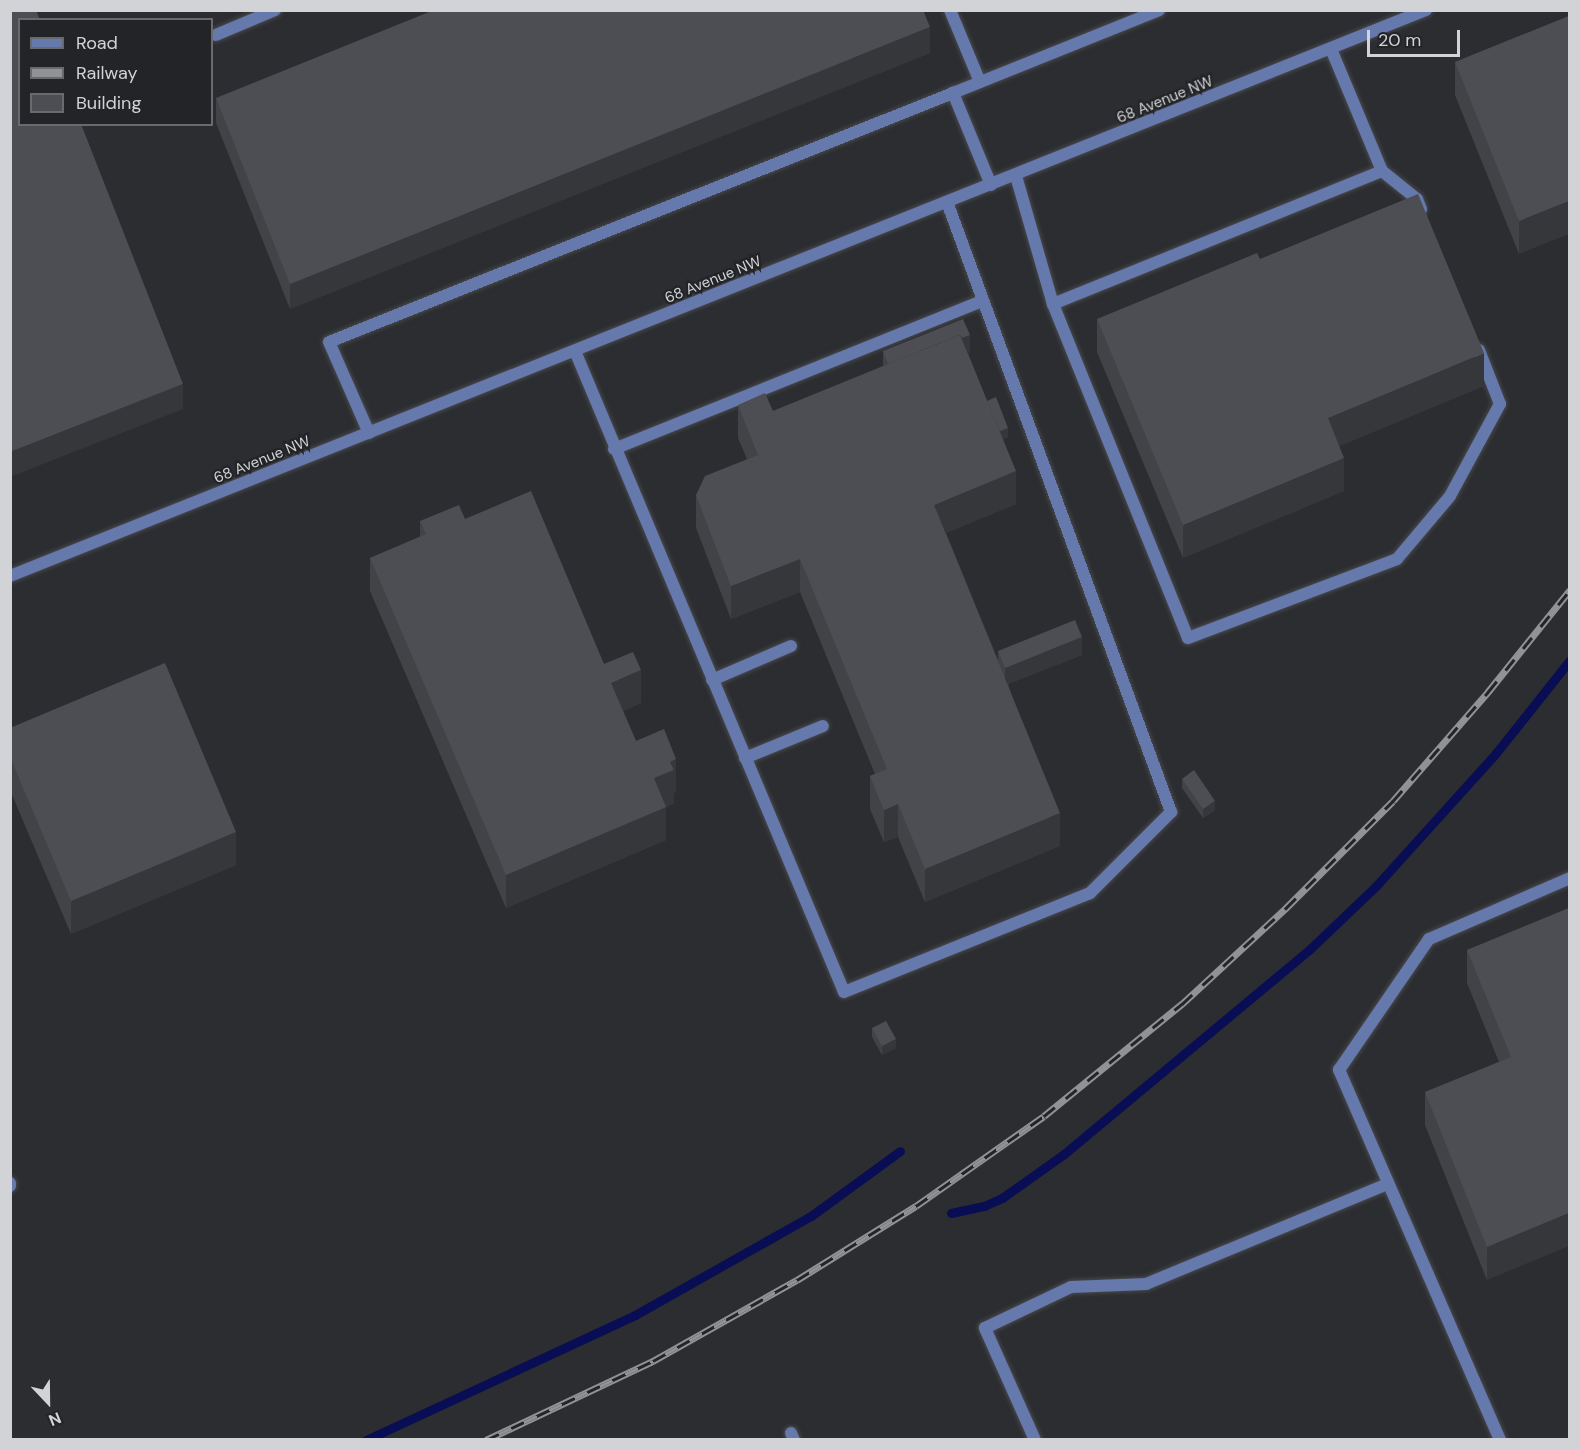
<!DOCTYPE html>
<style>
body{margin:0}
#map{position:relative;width:1580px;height:1450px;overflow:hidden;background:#2c2d31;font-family:"DM Sans",sans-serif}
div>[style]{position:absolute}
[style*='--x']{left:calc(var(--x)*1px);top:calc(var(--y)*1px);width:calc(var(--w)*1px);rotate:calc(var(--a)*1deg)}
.stream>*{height:9px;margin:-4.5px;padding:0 4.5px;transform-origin:4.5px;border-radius:4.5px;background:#080d54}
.roads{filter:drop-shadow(0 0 2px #47484b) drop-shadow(0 0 2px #47484b)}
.service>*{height:12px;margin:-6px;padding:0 6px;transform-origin:6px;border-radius:6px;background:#6679ad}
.tertiary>*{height:12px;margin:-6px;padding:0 6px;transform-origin:6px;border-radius:6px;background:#6679ad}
.rail>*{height:7px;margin-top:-3.5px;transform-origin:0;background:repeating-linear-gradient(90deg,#222427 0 14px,#919295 0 28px);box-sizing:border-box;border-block:2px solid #919295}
.wall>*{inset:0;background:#424347}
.shaded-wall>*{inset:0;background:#36373a}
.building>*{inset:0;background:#4d4e53}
span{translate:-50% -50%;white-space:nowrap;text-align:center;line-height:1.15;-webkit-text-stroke:4.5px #222427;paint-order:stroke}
.street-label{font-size:15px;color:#d2d3d6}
.frame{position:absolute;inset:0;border:12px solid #d2d3d6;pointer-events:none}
.legend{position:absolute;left:18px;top:18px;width:195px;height:108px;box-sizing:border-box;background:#222427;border:2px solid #686a6d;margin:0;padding:8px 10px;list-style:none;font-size:18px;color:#d2d3d6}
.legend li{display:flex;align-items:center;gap:12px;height:30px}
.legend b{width:30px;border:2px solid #686a6d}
.north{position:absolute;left:18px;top:1372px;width:60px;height:60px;-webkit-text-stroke:4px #222427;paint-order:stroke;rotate:158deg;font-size:16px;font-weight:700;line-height:24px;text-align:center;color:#d2d3d6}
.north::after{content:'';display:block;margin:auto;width:21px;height:27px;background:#d2d3d6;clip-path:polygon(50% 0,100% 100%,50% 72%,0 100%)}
.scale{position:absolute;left:1367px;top:30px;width:93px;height:27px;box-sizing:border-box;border:3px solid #d2d3d6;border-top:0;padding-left:8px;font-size:18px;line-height:21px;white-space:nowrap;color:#d2d3d6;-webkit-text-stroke:4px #222427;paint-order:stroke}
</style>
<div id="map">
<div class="stream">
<div style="--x:951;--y:1213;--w:34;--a:-12"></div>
<div style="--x:984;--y:1206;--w:20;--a:-24"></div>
<div style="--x:1002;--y:1198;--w:76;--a:-35.4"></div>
<div style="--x:1064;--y:1154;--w:320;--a:-39.8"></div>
<div style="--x:1310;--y:949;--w:91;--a:-43.7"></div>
<div style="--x:1376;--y:886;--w:179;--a:-47.9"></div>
<div style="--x:1496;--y:753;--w:119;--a:-51.5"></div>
<div style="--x:366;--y:1440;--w:297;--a:-24.9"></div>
<div style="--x:635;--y:1315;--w:202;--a:-29.4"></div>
<div style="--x:811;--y:1216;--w:110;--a:-36.1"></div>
</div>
<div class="roads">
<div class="service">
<div style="--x:950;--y:10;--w:78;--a:67.4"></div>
<div style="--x:216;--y:35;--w:64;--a:-23"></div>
<div style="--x:1331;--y:49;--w:132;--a:67.3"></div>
<div style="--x:1382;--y:171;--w:45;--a:38.7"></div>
<div style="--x:1417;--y:199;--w:11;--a:68"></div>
<div style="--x:1382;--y:171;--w:355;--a:158"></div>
<div style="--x:1053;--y:304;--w:360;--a:68"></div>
<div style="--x:1188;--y:638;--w:223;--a:-20.7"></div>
<div style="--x:1397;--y:559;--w:82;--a:-49.9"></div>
<div style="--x:1450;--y:496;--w:105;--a:-61.5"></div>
<div style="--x:1500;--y:404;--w:58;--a:-111.3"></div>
<div style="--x:1016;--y:176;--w:133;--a:73.9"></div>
<div style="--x:991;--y:185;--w:100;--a:-112.4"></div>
<div style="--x:953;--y:93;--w:222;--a:-21.9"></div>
<div style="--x:575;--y:351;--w:695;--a:67.23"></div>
<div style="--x:844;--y:992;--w:265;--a:-21.9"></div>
<div style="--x:1090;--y:893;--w:115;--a:-45"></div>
<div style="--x:1171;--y:812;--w:650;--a:-110.16"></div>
<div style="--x:369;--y:433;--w:99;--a:-113.7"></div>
<div style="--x:329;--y:342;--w:672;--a:-21.75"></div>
<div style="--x:614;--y:449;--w:397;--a:-21.9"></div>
<div style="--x:712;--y:680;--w:86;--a:-23.3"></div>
<div style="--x:745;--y:758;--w:84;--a:-22.3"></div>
<div style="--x:10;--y:1183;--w:3;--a:90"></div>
<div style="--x:791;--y:1433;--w:8;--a:67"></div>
<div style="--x:1035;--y:1440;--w:123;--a:-114.1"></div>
<div style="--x:985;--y:1328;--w:95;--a:-25.5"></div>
<div style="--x:1071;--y:1287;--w:75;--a:-2.3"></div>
<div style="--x:1146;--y:1284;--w:262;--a:-22.5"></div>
<div style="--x:1500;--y:1440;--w:404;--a:-113.5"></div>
<div style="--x:1339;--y:1070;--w:159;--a:-55.5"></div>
<div style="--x:1429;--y:939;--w:154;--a:-23.4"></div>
</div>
<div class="tertiary">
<div style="--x:10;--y:576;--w:1525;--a:-21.79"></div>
</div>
</div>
<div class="rail">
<div style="--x:486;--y:1440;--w:185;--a:-25.3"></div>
<div style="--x:653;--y:1361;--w:165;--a:-29.4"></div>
<div style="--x:797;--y:1280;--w:140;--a:-31.9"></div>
<div style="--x:916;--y:1206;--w:156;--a:-35.1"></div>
<div style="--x:1044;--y:1116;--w:178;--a:-39.1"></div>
<div style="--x:1182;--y:1004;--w:142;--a:-42.7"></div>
<div style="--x:1286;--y:908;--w:151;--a:-45"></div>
<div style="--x:1393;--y:801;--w:145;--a:-48.9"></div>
<div style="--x:1488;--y:692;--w:131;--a:-51.2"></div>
</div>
<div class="wall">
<div style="clip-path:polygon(1569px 16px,1519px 254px,1455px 95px,1455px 62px)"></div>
<div style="clip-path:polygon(930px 53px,290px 309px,216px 123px,216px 98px)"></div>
<div style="clip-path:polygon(1260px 259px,1484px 386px,1339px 446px,1344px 491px,1183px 558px,1097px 352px,1097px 319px)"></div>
<div style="clip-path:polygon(883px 351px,970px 352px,968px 353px,987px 401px,1008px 437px,1003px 439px,1016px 504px,946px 533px,998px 660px,998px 651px,1082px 655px,1008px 684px,1060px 846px,925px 902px,898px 837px,884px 842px,870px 809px,870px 776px,875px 774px,800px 592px,731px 619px,696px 528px,696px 495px,747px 459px,738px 438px,738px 405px,773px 411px,883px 366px)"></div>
<div style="clip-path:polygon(465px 519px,604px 664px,641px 703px,623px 711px,636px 741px,676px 792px,674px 793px,674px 803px,666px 807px,666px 840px,506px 908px,370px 591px,370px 558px,420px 537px,420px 521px)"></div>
<div style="clip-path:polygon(10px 728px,236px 865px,71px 934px,10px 790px)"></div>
<div style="clip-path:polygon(1182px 779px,1215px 810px,1203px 818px,1182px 788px)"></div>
<div style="clip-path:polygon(1569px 908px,1487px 1280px,1425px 1125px,1425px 1092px,1499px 1062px,1467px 983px,1467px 950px)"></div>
<div style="clip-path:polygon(872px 1028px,896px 1048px,882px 1055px,872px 1037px)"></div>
</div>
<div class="shaded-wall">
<div style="clip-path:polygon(930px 27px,930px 53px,290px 309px,290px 284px)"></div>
<div style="clip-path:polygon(1569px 201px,1569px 234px,1519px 254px,1519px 221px)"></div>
<div style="clip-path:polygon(970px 335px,970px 352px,889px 384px,889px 367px)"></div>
<div style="clip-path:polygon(1484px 353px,1484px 386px,1328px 451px,1328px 418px)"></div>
<div style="clip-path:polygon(183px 384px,183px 409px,10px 477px,10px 452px)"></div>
<div style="clip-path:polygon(1008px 428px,1008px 437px,991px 443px,991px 434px)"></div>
<div style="clip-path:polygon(1344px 458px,1344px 491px,1183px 558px,1183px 525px)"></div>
<div style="clip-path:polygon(1016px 471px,1016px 504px,934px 538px,934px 505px)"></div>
<div style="clip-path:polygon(800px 559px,800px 592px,731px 619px,731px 586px)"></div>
<div style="clip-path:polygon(1082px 637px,1082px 655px,1005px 685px,1005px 668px)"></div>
<div style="clip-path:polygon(641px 670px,641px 703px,611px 716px,611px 683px)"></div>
<div style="clip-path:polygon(676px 759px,676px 792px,674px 793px,674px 803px,654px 811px,654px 778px,670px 762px)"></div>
<div style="clip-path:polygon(1215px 801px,1215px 810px,1203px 818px,1203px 809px)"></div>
<div style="clip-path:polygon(898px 804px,898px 837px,884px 842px,884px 810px)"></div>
<div style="clip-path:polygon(666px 807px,666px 840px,506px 908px,506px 875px)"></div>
<div style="clip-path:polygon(1060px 813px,1060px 846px,925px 902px,925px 869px)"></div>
<div style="clip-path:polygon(236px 832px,236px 865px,71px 934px,71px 901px)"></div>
<div style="clip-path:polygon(896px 1039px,896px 1048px,882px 1055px,882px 1046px)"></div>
<div style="clip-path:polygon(1569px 1213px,1569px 1246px,1487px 1280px,1487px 1247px)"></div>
</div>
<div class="building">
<div style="clip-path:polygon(10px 10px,36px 10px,40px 20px,20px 20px,20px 124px,81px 124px,183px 384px,10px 452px)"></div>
<div style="clip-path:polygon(434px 10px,923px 10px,930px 27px,290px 284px,216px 98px)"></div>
<div style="clip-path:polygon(1569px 16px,1569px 201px,1519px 221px,1455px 62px)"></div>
<div style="clip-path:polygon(1418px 194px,1484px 353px,1328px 418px,1344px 458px,1183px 525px,1097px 319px,1257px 253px,1260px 259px)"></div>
<div style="clip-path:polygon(963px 319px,970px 335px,962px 338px,960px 335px,888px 364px,883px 351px)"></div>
<div style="clip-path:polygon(960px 335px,1016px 471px,934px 505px,1060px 813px,925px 869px,898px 804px,884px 810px,870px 776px,887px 769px,800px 559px,731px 586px,696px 495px,705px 476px,758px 455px,738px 405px,765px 393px,773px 411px)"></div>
<div style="clip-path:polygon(996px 397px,1008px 428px,1000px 431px,987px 401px)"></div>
<div style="clip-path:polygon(531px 491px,604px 664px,633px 652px,641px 670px,611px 683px,636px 741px,664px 729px,676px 759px,670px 762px,674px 770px,654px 778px,666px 807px,506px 875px,370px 558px,426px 534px,420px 521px,459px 505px,465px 519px)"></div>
<div style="clip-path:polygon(1075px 620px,1082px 637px,1005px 668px,998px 651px)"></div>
<div style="clip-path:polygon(165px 663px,236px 832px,71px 901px,10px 757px,10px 728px)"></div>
<div style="clip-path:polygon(1194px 770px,1215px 801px,1203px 809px,1182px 779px)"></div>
<div style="clip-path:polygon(1569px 908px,1569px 1213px,1487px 1247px,1425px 1092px,1511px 1057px,1467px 950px)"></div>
<div style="clip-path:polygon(886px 1021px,896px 1039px,882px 1046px,872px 1028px)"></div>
</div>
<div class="street-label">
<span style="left:1165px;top:100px;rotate:-22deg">68 Avenue NW</span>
<span style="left:713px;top:280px;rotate:-22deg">68 Avenue NW</span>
<span style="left:262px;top:460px;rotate:-22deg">68 Avenue NW</span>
</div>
<div class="frame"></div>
<ul class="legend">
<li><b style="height:8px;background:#6679ad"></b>Road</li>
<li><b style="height:8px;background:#919295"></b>Railway</li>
<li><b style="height:16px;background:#4d4e53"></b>Building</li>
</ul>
<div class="north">N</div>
<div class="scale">20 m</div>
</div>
